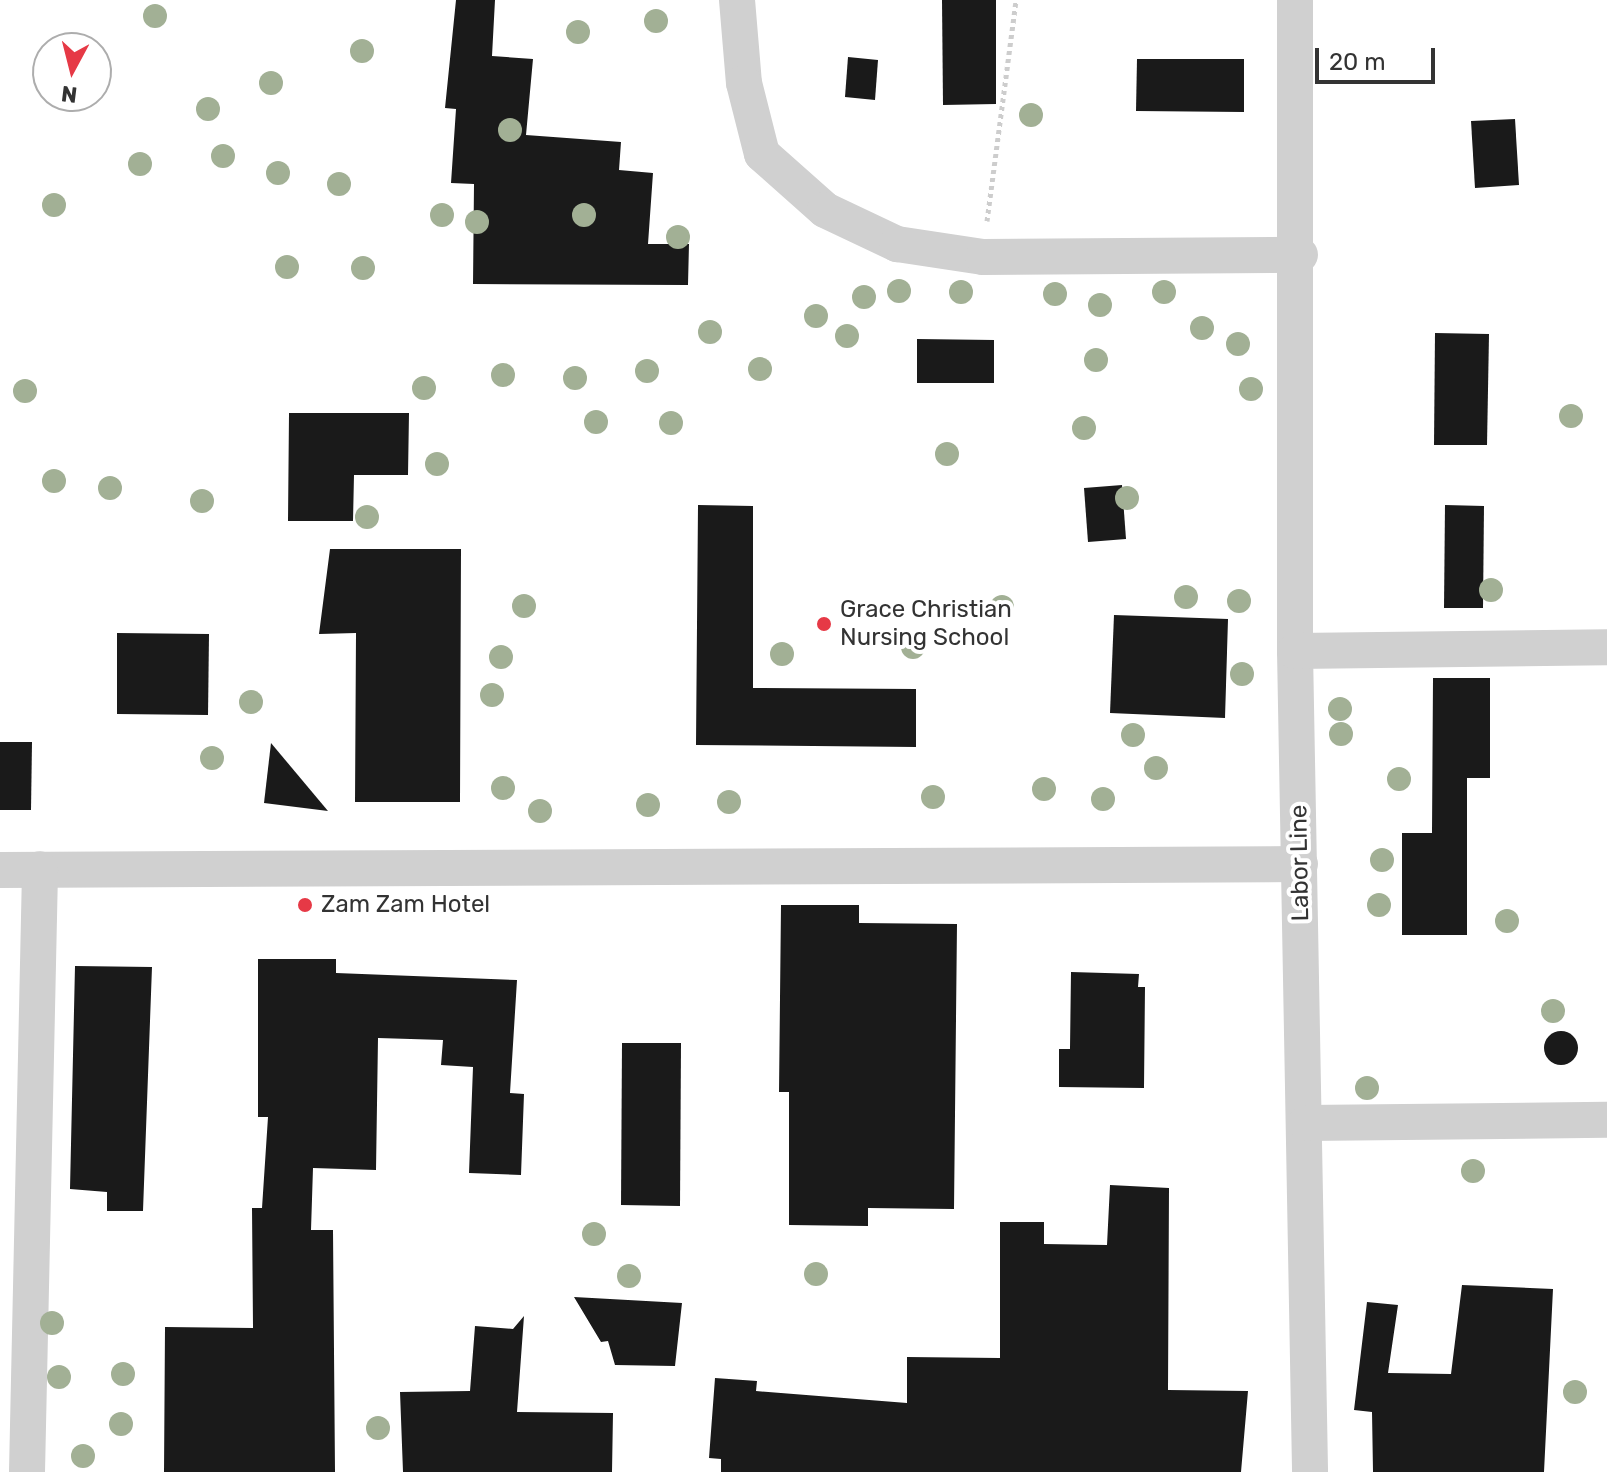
<!DOCTYPE html>
<style>
body{margin:0}
#map{position:relative;width:1607px;height:1472px;overflow:hidden;background:#fff;font-family:Rubik,sans-serif}
div>[style]{position:absolute}
[style*='--x']{left:calc(var(--x)*1px);top:calc(var(--y)*1px);width:calc(var(--w)*1px);rotate:calc(var(--a)*1deg)}
.building>*{inset:0;background:#1a1a1a}
.round{border-radius:50%}
.path>*{height:5px;margin-top:-2.5px;transform-origin:0;background:repeating-linear-gradient(90deg,#cdcdcd 0 4px,transparent 0 8px)}
.street>*{height:36px;margin:-18px;padding:0 18px;transform-origin:18px;border-radius:18px;background:#d0d0d0}
.trees>*{width:24px;height:24px;margin:-12px;border-radius:50%;background:#a2b095}
.dots>*{width:22px;height:22px;translate:-50% -50%;box-sizing:border-box;border:4px solid #fff;border-radius:50%}
span{translate:-50% -50%;white-space:nowrap;text-align:center;line-height:1.15;-webkit-text-stroke:8px #fff;paint-order:stroke}
.poi-label{font-size:24px;color:#333}
.left{translate:0 -50%;text-align:left}
.street-label{font-size:24px;color:#333}
.north{position:absolute;left:32px;top:32px;width:80px;height:80px;box-sizing:border-box;background:#fff;border:2px solid #adadad;border-radius:50%;rotate:187deg;font-size:22px;font-weight:700;line-height:32px;text-align:center;color:#333}
.north::after{content:'';display:block;margin:auto;width:28px;height:36px;background:#e63946;clip-path:polygon(50% 0,100% 100%,50% 72%,0 100%)}
.scale{position:absolute;left:1315px;top:48px;width:120px;height:36px;box-sizing:border-box;border:4px solid #333;border-top:0;padding-left:10px;font-size:24px;line-height:28px;white-space:nowrap;color:#333;-webkit-text-stroke:6px #fff;paint-order:stroke}
</style>
<div id="map">
<div class="building">
<div style="clip-path:polygon(456px 0,495px 0,492px 56px,533px 59px,526px 135px,621px 142px,619px 170px,653px 173px,648px 244px,689px 244px,688px 285px,473px 284px,474px 184px,451px 183px,456px 109px,445px 108px)"></div>
<div style="clip-path:polygon(942px 0,996px 0,996px 104px,943px 105px)"></div>
<div style="clip-path:polygon(848px 57px,878px 60px,875px 100px,845px 97px)"></div>
<div style="clip-path:polygon(1137px 59px,1244px 59px,1244px 112px,1136px 111px)"></div>
<div style="clip-path:polygon(1515px 119px,1519px 185px,1475px 188px,1471px 121px)"></div>
<div style="clip-path:polygon(1435px 333px,1489px 334px,1487px 445px,1434px 445px)"></div>
<div style="clip-path:polygon(917px 339px,994px 340px,994px 383px,917px 383px)"></div>
<div style="clip-path:polygon(289px 413px,409px 413px,408px 475px,354px 475px,353px 521px,288px 521px)"></div>
<div style="clip-path:polygon(1122px 485px,1126px 539px,1088px 542px,1084px 488px)"></div>
<div style="clip-path:polygon(698px 505px,753px 506px,753px 688px,916px 689px,916px 747px,696px 745px)"></div>
<div style="clip-path:polygon(1445px 505px,1484px 506px,1483px 608px,1444px 608px)"></div>
<div style="clip-path:polygon(330px 549px,461px 549px,460px 802px,355px 802px,356px 633px,319px 634px)"></div>
<div style="clip-path:polygon(1114px 615px,1228px 619px,1225px 718px,1110px 713px)"></div>
<div style="clip-path:polygon(117px 633px,209px 634px,208px 715px,117px 714px)"></div>
<div style="clip-path:polygon(1433px 678px,1490px 678px,1490px 778px,1467px 778px,1467px 935px,1402px 935px,1402px 833px,1432px 833px)"></div>
<div style="clip-path:polygon(0 742px,32px 742px,31px 810px,0 810px)"></div>
<div style="clip-path:polygon(271px 743px,328px 811px,264px 803px)"></div>
<div style="clip-path:polygon(781px 905px,859px 905px,859px 923px,957px 924px,954px 1209px,868px 1208px,868px 1226px,789px 1225px,789px 1092px,779px 1092px)"></div>
<div style="clip-path:polygon(258px 959px,336px 959px,336px 973px,517px 980px,510px 1093px,524px 1094px,521px 1175px,469px 1173px,473px 1067px,441px 1065px,443px 1040px,378px 1038px,376px 1170px,313px 1168px,311px 1230px,333px 1230px,335px 1472px,164px 1472px,165px 1327px,253px 1328px,252px 1208px,262px 1208px,268px 1117px,258px 1117px)"></div>
<div style="clip-path:polygon(75px 966px,152px 967px,143px 1211px,107px 1211px,107px 1192px,70px 1189px)"></div>
<div style="clip-path:polygon(1071px 972px,1139px 974px,1138px 987px,1145px 987px,1144px 1088px,1059px 1087px,1059px 1049px,1070px 1049px)"></div>
<div class="round" style="left:1544px;top:1031px;width:34px;height:34px"></div>
<div style="clip-path:polygon(622px 1043px,681px 1043px,680px 1206px,621px 1205px)"></div>
<div style="clip-path:polygon(1110px 1185px,1169px 1188px,1168px 1390px,1248px 1391px,1241px 1472px,721px 1472px,721px 1459px,709px 1458px,715px 1378px,757px 1381px,756px 1391px,907px 1403px,907px 1357px,1000px 1358px,1000px 1222px,1044px 1222px,1044px 1244px,1107px 1245px)"></div>
<div style="clip-path:polygon(1462px 1285px,1553px 1289px,1544px 1472px,1373px 1472px,1372px 1412px,1354px 1410px,1367px 1302px,1398px 1305px,1388px 1373px,1451px 1374px)"></div>
<div style="clip-path:polygon(574px 1297px,682px 1303px,675px 1366px,615px 1365px,608px 1341px,601px 1342px)"></div>
<div style="clip-path:polygon(524px 1316px,517px 1412px,613px 1413px,612px 1472px,403px 1472px,400px 1392px,470px 1391px,475px 1326px,513px 1329px)"></div>
</div>
<div class="path">
<div style="--x:987;--y:221;--w:223;--a:-82.5"></div>
</div>
<div class="street">
<div style="--x:737;--y:0;--w:83;--a:85.2"></div>
<div style="--x:744;--y:83;--w:73;--a:75.8"></div>
<div style="--x:762;--y:154;--w:84;--a:41.6"></div>
<div style="--x:825;--y:210;--w:80;--a:25.3"></div>
<div style="--x:897;--y:244;--w:87;--a:8.6"></div>
<div style="--x:983;--y:257;--w:317;--a:-0.4"></div>
<div style="--x:1295;--y:0;--w:651;--a:90"></div>
<div style="--x:1295;--y:651;--w:821;--a:88.95"></div>
<div style="--x:1295;--y:651;--w:312;--a:-0.7"></div>
<div style="--x:0;--y:870;--w:1300;--a:-0.26"></div>
<div style="--x:1306;--y:1123;--w:301;--a:-0.6"></div>
<div style="--x:27;--y:1472;--w:603;--a:-88.76"></div>
</div>
<div class="trees">
<div style="left:155px;top:16px"></div>
<div style="left:656px;top:21px"></div>
<div style="left:578px;top:32px"></div>
<div style="left:362px;top:51px"></div>
<div style="left:271px;top:83px"></div>
<div style="left:208px;top:109px"></div>
<div style="left:1031px;top:115px"></div>
<div style="left:510px;top:130px"></div>
<div style="left:223px;top:156px"></div>
<div style="left:140px;top:164px"></div>
<div style="left:278px;top:173px"></div>
<div style="left:339px;top:184px"></div>
<div style="left:54px;top:205px"></div>
<div style="left:442px;top:215px"></div>
<div style="left:584px;top:215px"></div>
<div style="left:477px;top:222px"></div>
<div style="left:678px;top:237px"></div>
<div style="left:287px;top:267px"></div>
<div style="left:363px;top:268px"></div>
<div style="left:899px;top:291px"></div>
<div style="left:961px;top:292px"></div>
<div style="left:1164px;top:292px"></div>
<div style="left:1055px;top:294px"></div>
<div style="left:864px;top:297px"></div>
<div style="left:1100px;top:305px"></div>
<div style="left:816px;top:316px"></div>
<div style="left:1202px;top:328px"></div>
<div style="left:710px;top:332px"></div>
<div style="left:847px;top:336px"></div>
<div style="left:1238px;top:344px"></div>
<div style="left:1096px;top:360px"></div>
<div style="left:760px;top:369px"></div>
<div style="left:647px;top:371px"></div>
<div style="left:503px;top:375px"></div>
<div style="left:575px;top:378px"></div>
<div style="left:424px;top:388px"></div>
<div style="left:1251px;top:389px"></div>
<div style="left:25px;top:391px"></div>
<div style="left:1571px;top:416px"></div>
<div style="left:596px;top:422px"></div>
<div style="left:671px;top:423px"></div>
<div style="left:1084px;top:428px"></div>
<div style="left:947px;top:454px"></div>
<div style="left:437px;top:464px"></div>
<div style="left:54px;top:481px"></div>
<div style="left:110px;top:488px"></div>
<div style="left:1127px;top:498px"></div>
<div style="left:202px;top:501px"></div>
<div style="left:367px;top:517px"></div>
<div style="left:1491px;top:590px"></div>
<div style="left:1186px;top:597px"></div>
<div style="left:1239px;top:601px"></div>
<div style="left:524px;top:606px"></div>
<div style="left:1002px;top:607px"></div>
<div style="left:913px;top:647px"></div>
<div style="left:782px;top:654px"></div>
<div style="left:501px;top:657px"></div>
<div style="left:1242px;top:674px"></div>
<div style="left:492px;top:695px"></div>
<div style="left:251px;top:702px"></div>
<div style="left:1340px;top:709px"></div>
<div style="left:1341px;top:734px"></div>
<div style="left:1133px;top:735px"></div>
<div style="left:212px;top:758px"></div>
<div style="left:1156px;top:768px"></div>
<div style="left:1399px;top:779px"></div>
<div style="left:503px;top:788px"></div>
<div style="left:1044px;top:789px"></div>
<div style="left:933px;top:797px"></div>
<div style="left:1103px;top:799px"></div>
<div style="left:729px;top:802px"></div>
<div style="left:648px;top:805px"></div>
<div style="left:540px;top:811px"></div>
<div style="left:1382px;top:860px"></div>
<div style="left:1379px;top:905px"></div>
<div style="left:1507px;top:921px"></div>
<div style="left:1553px;top:1011px"></div>
<div style="left:1367px;top:1088px"></div>
<div style="left:1473px;top:1171px"></div>
<div style="left:594px;top:1234px"></div>
<div style="left:816px;top:1274px"></div>
<div style="left:629px;top:1276px"></div>
<div style="left:52px;top:1323px"></div>
<div style="left:123px;top:1374px"></div>
<div style="left:59px;top:1377px"></div>
<div style="left:1575px;top:1392px"></div>
<div style="left:121px;top:1424px"></div>
<div style="left:378px;top:1428px"></div>
<div style="left:83px;top:1456px"></div>
</div>
<div class="dots">
<div style="left:824px;top:624px;background:#e63946"></div>
<div style="left:305px;top:905px;background:#e63946"></div>
</div>
<div class="poi-label">
<span class="left" style="left:840px;top:624px">Grace Christian<br>Nursing School</span>
<span class="left" style="left:321px;top:905px">Zam Zam Hotel</span>
</div>
<div class="street-label">
<span style="left:1300px;top:863px;rotate:-91deg">Labor Line</span>
</div>
<div class="north">N</div>
<div class="scale">20 m</div>
</div>
